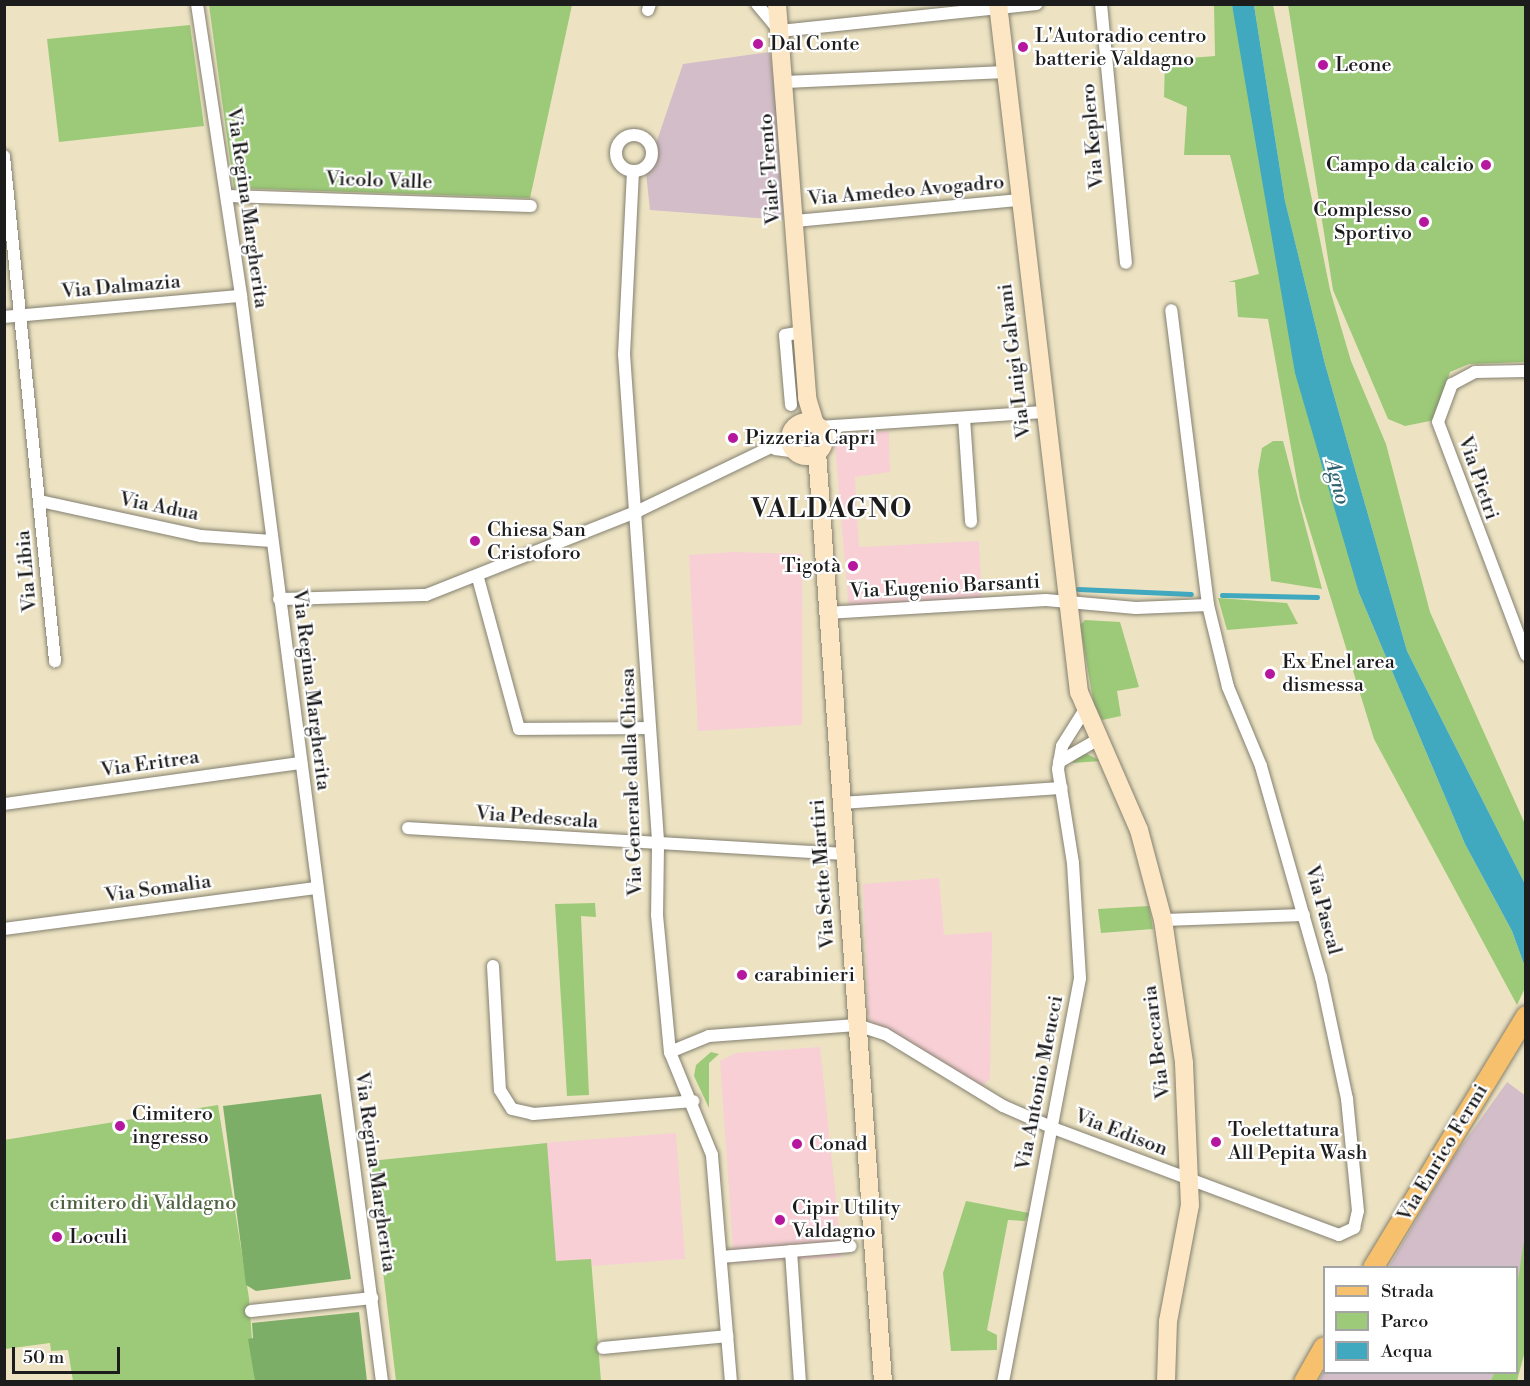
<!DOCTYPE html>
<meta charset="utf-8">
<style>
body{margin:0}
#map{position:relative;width:1530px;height:1386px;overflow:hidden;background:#ede3c3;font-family:"Libre Bodoni",serif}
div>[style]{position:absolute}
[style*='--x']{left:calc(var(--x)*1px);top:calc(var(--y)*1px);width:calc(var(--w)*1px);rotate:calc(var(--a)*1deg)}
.built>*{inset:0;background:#f7cfd5}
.industrial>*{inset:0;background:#d2bdc8}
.green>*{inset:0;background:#9cca78}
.forest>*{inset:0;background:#7dae68}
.water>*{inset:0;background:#40a9c0}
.stream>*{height:4.5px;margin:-2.25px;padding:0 2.25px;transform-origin:2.25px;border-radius:2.25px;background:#40a9c0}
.roads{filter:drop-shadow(0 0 2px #848070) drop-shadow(0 0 2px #848070)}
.street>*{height:12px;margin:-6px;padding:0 6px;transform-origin:6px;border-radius:6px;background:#fff}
.street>.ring{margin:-6px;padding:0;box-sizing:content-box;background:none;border:12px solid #fff;border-radius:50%}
.secondary>*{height:18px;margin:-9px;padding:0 9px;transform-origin:9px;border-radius:9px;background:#fce6c4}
.secondary>.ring{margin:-9px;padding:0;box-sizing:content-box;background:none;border:18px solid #fce6c4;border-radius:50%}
.primary>*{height:20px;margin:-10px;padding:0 10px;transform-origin:10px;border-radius:10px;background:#f7c06c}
.dots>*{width:16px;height:16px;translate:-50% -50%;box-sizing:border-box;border:3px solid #fff;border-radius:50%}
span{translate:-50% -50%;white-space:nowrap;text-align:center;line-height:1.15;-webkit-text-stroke:4.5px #fff;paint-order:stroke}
.poi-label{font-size:20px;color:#1c1c1c}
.left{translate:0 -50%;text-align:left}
.right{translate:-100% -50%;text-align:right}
.street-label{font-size:20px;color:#1c1c1c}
.park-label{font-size:20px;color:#4f6241}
.water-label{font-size:21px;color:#2e626e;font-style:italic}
.district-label{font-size:26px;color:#1c1c1c;font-weight:700;letter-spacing:1.5px}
.frame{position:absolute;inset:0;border:6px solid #1c1c1c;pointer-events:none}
.legend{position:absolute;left:1323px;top:1266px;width:195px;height:108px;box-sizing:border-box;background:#fff;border:2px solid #a4a4a4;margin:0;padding:8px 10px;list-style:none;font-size:18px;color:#1c1c1c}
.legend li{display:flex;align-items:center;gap:12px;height:30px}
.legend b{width:30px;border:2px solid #a4a4a4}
.scale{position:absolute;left:12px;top:1347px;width:108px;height:27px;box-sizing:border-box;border:3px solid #1c1c1c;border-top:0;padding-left:8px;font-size:18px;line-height:21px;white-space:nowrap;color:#1c1c1c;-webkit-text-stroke:4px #fff;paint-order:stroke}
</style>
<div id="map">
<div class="built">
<div style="clip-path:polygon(889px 431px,890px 472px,855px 477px,859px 547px,979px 541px,982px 601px,849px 609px,834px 434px)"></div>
<div style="clip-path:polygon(734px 552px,802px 554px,802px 725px,698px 731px,689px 555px)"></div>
<div style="clip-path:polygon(939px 878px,944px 935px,992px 932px,990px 1079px,975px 1092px,871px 1023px,868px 1015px,863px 884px)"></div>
<div style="clip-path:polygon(820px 1047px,842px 1257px,734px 1263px,720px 1061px,736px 1053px)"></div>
<div style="clip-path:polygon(676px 1133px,685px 1259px,552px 1269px,543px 1143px)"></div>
</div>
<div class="industrial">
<div style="clip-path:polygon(770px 52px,782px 158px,783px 220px,650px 210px,646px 173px,683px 64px)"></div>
<div style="clip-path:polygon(1507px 1082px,1526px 1096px,1526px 1234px,1517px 1286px,1516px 1268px,1388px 1268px,1453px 1158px)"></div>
<div style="clip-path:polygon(1324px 1371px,1324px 1372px,1494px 1373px,1490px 1381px,1318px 1382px)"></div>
</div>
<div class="green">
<div style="clip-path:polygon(209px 5px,572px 5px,530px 198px,234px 188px)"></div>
<div style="clip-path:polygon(1214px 5px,1232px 5px,1359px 593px,1465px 844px,1512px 931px,1525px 967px,1525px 988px,1517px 1005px,1374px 739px,1300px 498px,1268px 319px,1238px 317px,1235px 282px,1228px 282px,1259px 274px,1230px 155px,1184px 155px,1187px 107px,1164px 97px,1165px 60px,1215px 56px)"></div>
<div style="clip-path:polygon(1254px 5px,1273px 5px,1330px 290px,1351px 361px,1386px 444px,1430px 612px,1525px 824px,1525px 884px,1407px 651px,1325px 364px,1285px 201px)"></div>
<div style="clip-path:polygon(1288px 5px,1525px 5px,1525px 362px,1469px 364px,1450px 372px,1435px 420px,1405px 426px,1388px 419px,1333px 290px)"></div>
<div style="clip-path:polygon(190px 25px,204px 126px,59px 142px,47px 39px)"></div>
<div style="clip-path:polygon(1273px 441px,1283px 441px,1322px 589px,1271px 581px,1258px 471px,1262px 448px)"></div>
<div style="clip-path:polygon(1218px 598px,1287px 603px,1298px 624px,1227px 630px)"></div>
<div style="clip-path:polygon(1085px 620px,1120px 622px,1139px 687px,1117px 691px,1121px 716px,1102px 720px,1094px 705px,1080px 625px)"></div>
<div style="clip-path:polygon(1087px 754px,1101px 761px,1072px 763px,1080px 755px)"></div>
<div style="clip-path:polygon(595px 903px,596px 917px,581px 916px,589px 1095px,567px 1096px,555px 904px)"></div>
<div style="clip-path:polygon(1149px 906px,1153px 929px,1101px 933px,1098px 909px)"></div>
<div style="clip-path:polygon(711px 1052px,719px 1054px,709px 1063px,709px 1108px,694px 1076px,696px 1065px)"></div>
<div style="clip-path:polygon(218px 1105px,249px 1298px,255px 1381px,73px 1381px,68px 1350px,51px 1351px,50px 1343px,5px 1349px,4px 1140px)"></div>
<div style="clip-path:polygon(547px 1143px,556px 1261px,591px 1259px,601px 1381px,396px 1381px,370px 1161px)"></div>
<div style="clip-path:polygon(966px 1201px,1029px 1213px,1025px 1221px,1008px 1220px,987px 1330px,997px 1335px,997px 1350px,951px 1351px,943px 1273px)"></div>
<div style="clip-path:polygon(1525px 1234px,1525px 1351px,1517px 1381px,1490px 1382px,1494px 1373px,1516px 1372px,1517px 1286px)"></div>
</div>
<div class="forest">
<div style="clip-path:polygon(321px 1094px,351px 1279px,256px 1291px,246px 1285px,223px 1106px)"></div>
<div style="clip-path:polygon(359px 1312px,367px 1381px,255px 1381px,248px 1339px,253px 1338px,252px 1323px)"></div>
</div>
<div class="water">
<div style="clip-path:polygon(1232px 5px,1254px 5px,1285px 201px,1325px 364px,1407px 651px,1525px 884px,1525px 967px,1512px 931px,1465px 844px,1359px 593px,1295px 373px)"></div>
</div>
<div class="stream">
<div style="--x:1078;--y:589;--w:113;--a:2.5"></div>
<div style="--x:1222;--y:595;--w:95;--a:1.2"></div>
</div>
<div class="roads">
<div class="street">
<div style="--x:197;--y:4;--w:295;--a:81.4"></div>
<div style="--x:241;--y:296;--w:1095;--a:82.6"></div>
<div style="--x:757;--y:4;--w:35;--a:50"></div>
<div style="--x:780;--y:31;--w:258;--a:-6"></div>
<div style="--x:1101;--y:4;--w:260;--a:84.5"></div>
<div style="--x:648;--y:10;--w:6;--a:-72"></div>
<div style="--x:786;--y:82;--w:219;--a:-2.6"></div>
<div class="ring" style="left:616px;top:135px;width:24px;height:24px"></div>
<div style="--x:4;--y:156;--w:508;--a:84.23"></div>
<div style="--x:633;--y:171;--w:183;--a:92.8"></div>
<div style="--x:624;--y:354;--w:493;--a:86"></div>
<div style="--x:658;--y:846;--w:69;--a:90.8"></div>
<div style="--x:657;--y:915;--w:138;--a:84.6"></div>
<div style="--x:227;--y:196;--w:304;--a:1.9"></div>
<div style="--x:796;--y:221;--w:224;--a:-5.4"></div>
<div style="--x:4;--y:317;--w:238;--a:-5.1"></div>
<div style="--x:1526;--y:371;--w:51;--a:178.9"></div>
<div style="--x:1475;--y:372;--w:26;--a:152"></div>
<div style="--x:1452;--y:384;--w:40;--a:110.2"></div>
<div style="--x:1438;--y:422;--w:249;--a:69.3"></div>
<div style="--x:791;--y:405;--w:70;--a:-94.9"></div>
<div style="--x:785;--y:335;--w:17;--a:-10"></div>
<div style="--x:964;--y:418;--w:104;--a:86.1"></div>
<div style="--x:819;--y:427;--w:225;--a:-3.8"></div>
<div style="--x:823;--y:443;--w:23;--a:-47"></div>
<div style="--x:775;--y:449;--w:21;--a:8"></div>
<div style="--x:40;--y:501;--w:165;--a:12.3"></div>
<div style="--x:201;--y:536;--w:71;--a:4"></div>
<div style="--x:478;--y:578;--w:156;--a:74.8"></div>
<div style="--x:519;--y:729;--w:131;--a:-0.4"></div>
<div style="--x:279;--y:599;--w:147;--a:-1.6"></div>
<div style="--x:426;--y:595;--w:228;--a:-21.6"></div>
<div style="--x:638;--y:511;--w:169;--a:-25.7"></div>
<div style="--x:826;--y:613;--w:220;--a:-3.4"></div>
<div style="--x:1046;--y:600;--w:90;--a:5.1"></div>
<div style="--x:1136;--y:608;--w:72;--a:-2.4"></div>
<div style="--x:1059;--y:762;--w:44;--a:-30.1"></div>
<div style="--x:840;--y:803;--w:222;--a:-3.9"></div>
<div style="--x:4;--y:804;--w:300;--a:-7.9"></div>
<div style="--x:408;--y:828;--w:436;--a:3.4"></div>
<div style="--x:1163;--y:920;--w:141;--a:-2"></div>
<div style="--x:4;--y:929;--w:316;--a:-7.5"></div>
<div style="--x:493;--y:966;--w:124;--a:86.8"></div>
<div style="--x:500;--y:1090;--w:22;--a:58"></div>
<div style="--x:512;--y:1109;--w:22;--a:13"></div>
<div style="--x:533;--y:1114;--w:161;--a:-4.6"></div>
<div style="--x:791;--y:1251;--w:131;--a:86.1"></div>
<div style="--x:721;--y:1257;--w:130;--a:-4.8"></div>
<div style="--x:251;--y:1311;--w:122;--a:-6.1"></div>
<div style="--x:603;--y:1348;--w:125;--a:-5.5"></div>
<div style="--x:731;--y:1382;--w:228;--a:-94.8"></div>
<div style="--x:712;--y:1155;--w:111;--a:-112.2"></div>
<div style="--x:670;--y:1052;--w:42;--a:-22.3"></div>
<div style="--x:709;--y:1036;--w:148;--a:-4.3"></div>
<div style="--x:857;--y:1025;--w:29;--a:18"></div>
<div style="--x:885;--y:1034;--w:138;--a:31.4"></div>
<div style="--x:1003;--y:1106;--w:55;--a:23.7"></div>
<div style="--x:1053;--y:1128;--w:305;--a:20.5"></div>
<div style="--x:1339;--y:1235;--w:17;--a:-25"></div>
<div style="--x:1354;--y:1228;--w:17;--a:-77"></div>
<div style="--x:1358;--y:1211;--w:113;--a:-95.6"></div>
<div style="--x:1347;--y:1099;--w:125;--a:-102"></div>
<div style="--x:1321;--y:977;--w:219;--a:-105.9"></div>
<div style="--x:1261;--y:766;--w:86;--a:-112.7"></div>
<div style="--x:1228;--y:687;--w:84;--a:-103.7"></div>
<div style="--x:1208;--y:605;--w:297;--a:-97.1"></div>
<div style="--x:1003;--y:1382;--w:411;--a:-79.2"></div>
<div style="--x:1080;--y:978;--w:115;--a:-93.5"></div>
<div style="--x:1073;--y:863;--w:95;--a:-99.1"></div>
<div style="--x:1058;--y:769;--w:23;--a:-80"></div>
<div style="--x:1062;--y:746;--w:41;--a:-57.8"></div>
</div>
<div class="secondary">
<div style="--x:777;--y:4;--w:395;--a:85.6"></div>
<div style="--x:807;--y:398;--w:27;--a:73"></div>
<div style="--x:998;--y:4;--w:693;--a:83.29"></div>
<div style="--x:1079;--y:692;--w:150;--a:66.5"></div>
<div style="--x:1139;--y:830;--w:93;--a:75.1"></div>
<div style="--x:1163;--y:920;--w:145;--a:81.6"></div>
<div style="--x:1184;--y:1063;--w:142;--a:87.6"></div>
<div style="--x:1190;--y:1205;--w:118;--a:100.7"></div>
<div style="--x:1168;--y:1321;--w:61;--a:91.9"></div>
<div class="ring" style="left:790px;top:422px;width:16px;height:16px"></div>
<div style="--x:817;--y:452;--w:932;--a:85.94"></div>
</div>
<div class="primary">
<div style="--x:1373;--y:1268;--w:295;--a:-58.7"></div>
<div style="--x:1304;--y:1382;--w:40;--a:-60.3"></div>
</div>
</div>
<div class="dots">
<div style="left:758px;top:44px;background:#b5179e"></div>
<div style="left:1023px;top:47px;background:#b5179e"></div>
<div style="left:1323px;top:65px;background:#b5179e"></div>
<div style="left:1486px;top:165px;background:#b5179e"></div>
<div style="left:1424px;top:222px;background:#b5179e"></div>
<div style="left:733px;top:438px;background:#b5179e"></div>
<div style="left:475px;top:541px;background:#b5179e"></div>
<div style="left:853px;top:566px;background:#b5179e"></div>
<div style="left:1270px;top:674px;background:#b5179e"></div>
<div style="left:742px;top:975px;background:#b5179e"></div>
<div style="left:120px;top:1126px;background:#b5179e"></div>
<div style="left:1216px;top:1142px;background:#b5179e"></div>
<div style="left:797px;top:1144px;background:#b5179e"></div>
<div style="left:780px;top:1220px;background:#b5179e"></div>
<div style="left:57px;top:1237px;background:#b5179e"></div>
</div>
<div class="poi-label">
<span class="left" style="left:1035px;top:48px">L'Autoradio centro<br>batterie Valdagno</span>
<span class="left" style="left:770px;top:44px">Dal Conte</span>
<span class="left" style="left:1335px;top:65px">Leone</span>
<span class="right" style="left:1474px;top:165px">Campo da calcio</span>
<span class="right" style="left:1412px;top:222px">Complesso<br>Sportivo</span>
<span class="left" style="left:745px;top:438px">Pizzeria Capri</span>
<span class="left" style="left:487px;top:542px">Chiesa San<br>Cristoforo</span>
<span class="right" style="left:841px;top:566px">Tigotà</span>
<span class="left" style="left:1282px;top:674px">Ex Enel area<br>dismessa</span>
<span class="left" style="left:754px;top:975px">carabinieri</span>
<span class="left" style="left:132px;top:1126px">Cimitero<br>ingresso</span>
<span class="left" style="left:1228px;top:1142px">Toelettatura<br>All Pepita Wash</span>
<span class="left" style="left:809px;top:1144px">Conad</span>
<span class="left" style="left:792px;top:1220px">Cipir Utility<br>Valdagno</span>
<span class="left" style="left:69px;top:1237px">Loculi</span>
</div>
<div class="street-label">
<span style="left:1093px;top:136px;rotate:-95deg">Via Keplero</span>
<span style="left:770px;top:169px;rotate:-94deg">Viale Trento</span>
<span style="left:379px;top:181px;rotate:2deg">Vicolo Valle</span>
<span style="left:906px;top:191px;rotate:-5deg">Via Amedeo Avogadro</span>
<span style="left:247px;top:208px;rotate:82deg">Via Regina Margherita</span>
<span style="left:121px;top:287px;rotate:-5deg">Via Dalmazia</span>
<span style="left:1015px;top:361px;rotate:-97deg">Via Luigi Galvani</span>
<span style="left:1478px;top:478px;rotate:71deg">Via Pietri</span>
<span style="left:159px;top:507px;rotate:11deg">Via Adua</span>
<span style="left:27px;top:571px;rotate:-95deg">Via Libia</span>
<span style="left:945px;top:587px;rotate:-3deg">Via Eugenio Barsanti</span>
<span style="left:311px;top:690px;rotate:83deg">Via Regina Margherita</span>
<span style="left:150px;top:764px;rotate:-8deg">Via Eritrea</span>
<span style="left:632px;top:782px;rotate:-92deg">Via Generale dalla Chiesa</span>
<span style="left:537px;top:818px;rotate:4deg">Via Pedescala</span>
<span style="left:823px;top:874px;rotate:-94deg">Via Sette Martiri</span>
<span style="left:158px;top:889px;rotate:-8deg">Via Somalia</span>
<span style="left:1323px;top:910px;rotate:75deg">Via Pascal</span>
<span style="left:1157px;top:1042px;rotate:-97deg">Via Beccaria</span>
<span style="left:1040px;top:1083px;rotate:-79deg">Via Antonio Meucci</span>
<span style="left:1121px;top:1133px;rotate:21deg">Via Edison</span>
<span style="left:1443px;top:1153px;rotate:-59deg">Via Enrico Fermi</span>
<span style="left:375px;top:1172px;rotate:82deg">Via Regina Margherita</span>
</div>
<div class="park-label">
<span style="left:143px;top:1203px">cimitero di Valdagno</span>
</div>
<div class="water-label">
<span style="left:1337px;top:482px;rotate:75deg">Agno</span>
</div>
<div class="district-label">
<span style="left:832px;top:510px">VALDAGNO</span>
</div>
<div class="frame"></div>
<ul class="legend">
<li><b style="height:8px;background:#f7c06c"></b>Strada</li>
<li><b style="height:16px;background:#9cca78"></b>Parco</li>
<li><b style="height:16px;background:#40a9c0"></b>Acqua</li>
</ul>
<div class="scale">50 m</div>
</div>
